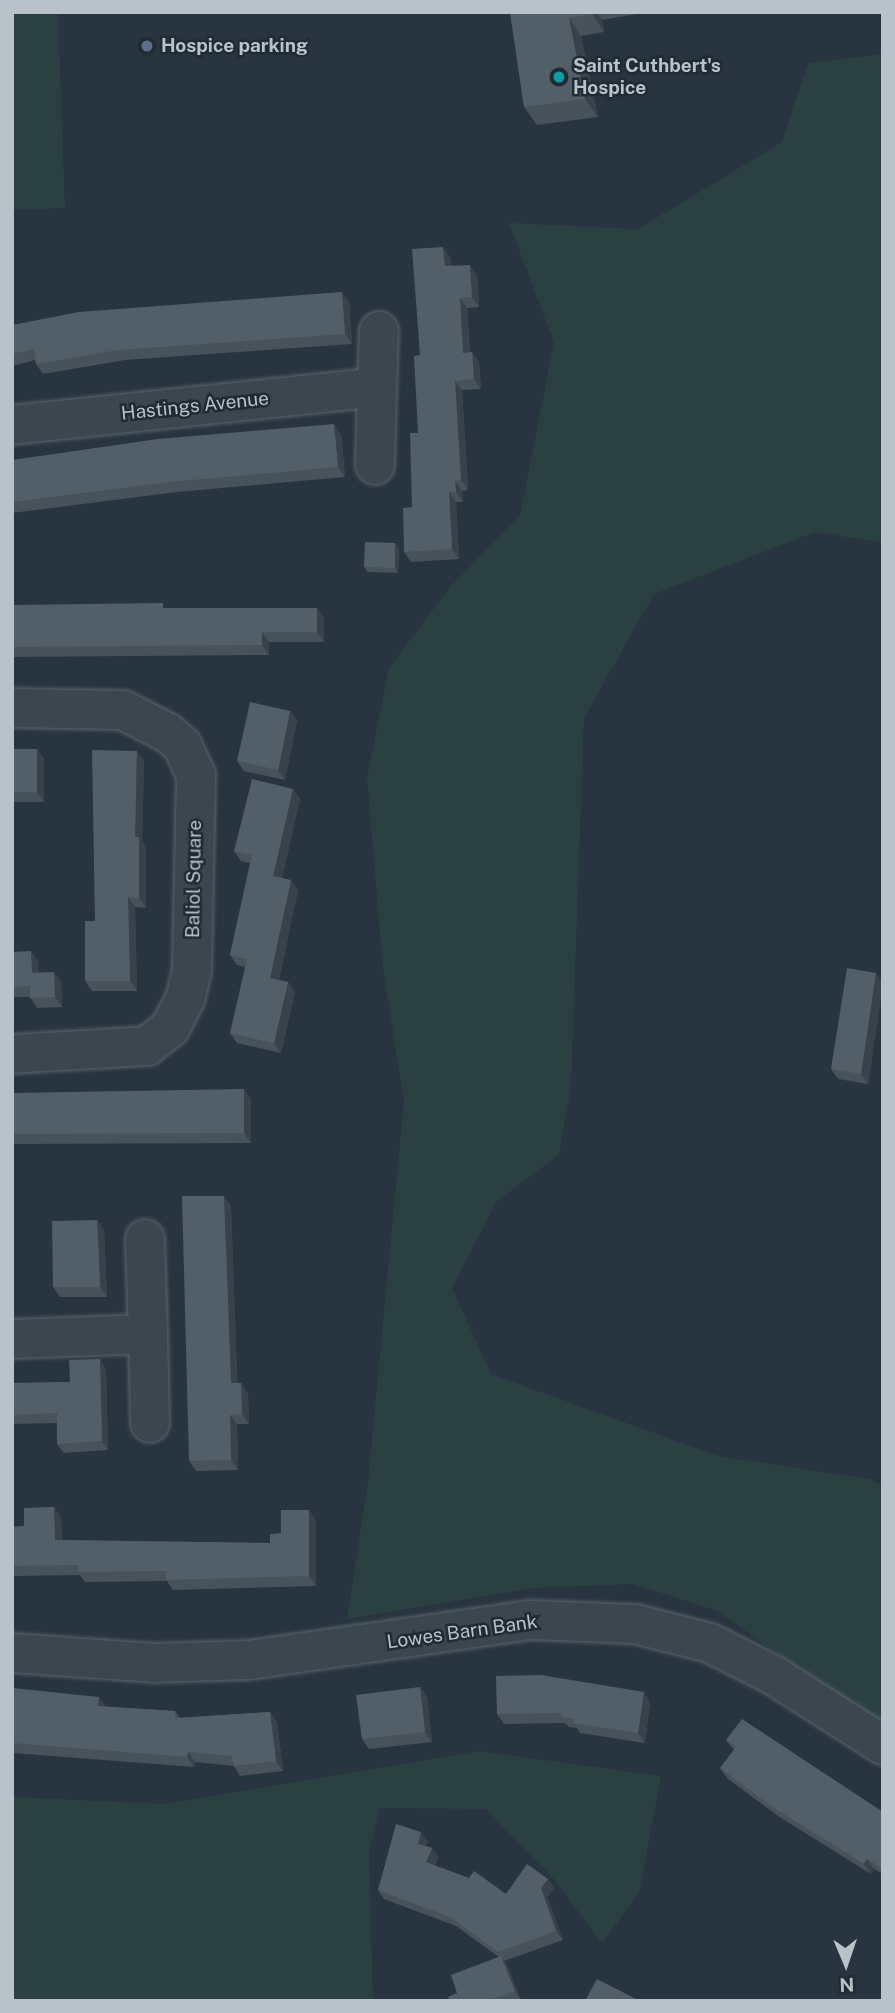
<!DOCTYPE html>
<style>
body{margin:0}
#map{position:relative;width:895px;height:2013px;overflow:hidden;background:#28343f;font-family:"Public Sans",sans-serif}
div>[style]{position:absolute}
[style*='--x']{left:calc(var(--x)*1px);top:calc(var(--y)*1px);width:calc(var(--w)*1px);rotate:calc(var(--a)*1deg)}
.green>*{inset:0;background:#2b4141}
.roads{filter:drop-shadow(0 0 2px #5a646c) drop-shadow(0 0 2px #5a646c)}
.minor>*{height:38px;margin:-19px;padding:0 19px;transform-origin:19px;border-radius:19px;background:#3c464f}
.wall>*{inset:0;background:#47525a}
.shaded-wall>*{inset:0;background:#39424a}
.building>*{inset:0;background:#525f69}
.dots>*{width:19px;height:19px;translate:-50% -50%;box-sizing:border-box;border:4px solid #212b34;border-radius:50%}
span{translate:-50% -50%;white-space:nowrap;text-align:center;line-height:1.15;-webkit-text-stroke:5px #212b34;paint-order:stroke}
.poi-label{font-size:19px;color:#b9c1c9;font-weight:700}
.left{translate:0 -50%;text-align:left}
.street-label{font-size:19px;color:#b9c1c9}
.frame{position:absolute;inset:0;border:14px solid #b9c1c9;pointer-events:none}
.north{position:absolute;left:811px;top:1929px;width:70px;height:70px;-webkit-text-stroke:5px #212b34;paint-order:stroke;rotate:178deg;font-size:19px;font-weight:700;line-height:28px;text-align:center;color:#b9c1c9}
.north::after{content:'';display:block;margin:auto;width:24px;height:32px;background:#b9c1c9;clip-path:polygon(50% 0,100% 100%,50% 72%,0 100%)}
</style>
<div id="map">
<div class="green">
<div style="clip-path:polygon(12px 12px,58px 12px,65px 208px,12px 210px)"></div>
<div style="clip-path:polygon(883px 54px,883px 543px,815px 532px,654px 594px,584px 718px,571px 1087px,559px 1155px,497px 1201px,452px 1288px,491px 1374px,718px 1456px,869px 1479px,883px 1486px,883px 1730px,718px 1611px,633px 1584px,535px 1588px,347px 1619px,368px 1482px,404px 1100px,383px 969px,367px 778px,389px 668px,451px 586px,520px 516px,554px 342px,509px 223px,638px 229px,782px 142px,808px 63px)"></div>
<div style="clip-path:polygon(478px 1751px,661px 1776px,639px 1893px,602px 1943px,553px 1878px,486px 1809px,380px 1808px,369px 1851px,373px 2001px,12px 2001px,12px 1797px,166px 1804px)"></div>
</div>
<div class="roads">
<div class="minor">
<div style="--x:12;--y:425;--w:367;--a:-5.9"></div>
<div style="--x:377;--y:387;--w:56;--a:-88"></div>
<div style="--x:375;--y:465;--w:78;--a:-88.5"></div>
<div style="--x:12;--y:708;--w:111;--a:1"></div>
<div style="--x:123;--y:710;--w:51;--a:27.1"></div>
<div style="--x:168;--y:733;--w:18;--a:41"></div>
<div style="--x:182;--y:745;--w:33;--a:65"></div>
<div style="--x:196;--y:775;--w:195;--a:91.2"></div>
<div style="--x:192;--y:970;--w:28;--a:103"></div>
<div style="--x:186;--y:997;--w:35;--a:117"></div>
<div style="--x:170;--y:1028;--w:29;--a:142"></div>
<div style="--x:147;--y:1046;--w:135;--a:176.6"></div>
<div style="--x:148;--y:1334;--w:89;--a:88.7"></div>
<div style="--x:12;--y:1339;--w:136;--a:-2.1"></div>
<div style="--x:148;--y:1334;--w:95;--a:-91.8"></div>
<div style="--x:12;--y:1653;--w:142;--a:4"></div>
<div style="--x:154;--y:1663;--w:95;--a:-1.8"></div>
<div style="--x:249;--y:1660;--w:285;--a:-8.1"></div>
<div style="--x:531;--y:1620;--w:104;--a:2.2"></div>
<div style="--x:635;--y:1624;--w:77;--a:14.2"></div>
<div style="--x:710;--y:1643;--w:71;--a:26.9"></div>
<div style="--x:773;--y:1675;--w:130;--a:32.5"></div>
</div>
</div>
<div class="wall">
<div style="clip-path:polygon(510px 12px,649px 12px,602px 20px,604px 32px,581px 36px,598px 117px,537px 125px,524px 107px)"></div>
<div style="clip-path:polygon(450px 257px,451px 266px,477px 275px,479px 307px,467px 308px,470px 352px,472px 352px,479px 362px,481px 389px,462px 390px,468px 490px,462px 491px,463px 502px,456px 502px,459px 559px,411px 562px,404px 552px,412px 507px,418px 433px,420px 355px)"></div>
<div style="clip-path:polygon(349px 302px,352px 344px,125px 360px,43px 374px,36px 364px,35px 360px,12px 366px,12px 325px)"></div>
<div style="clip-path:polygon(341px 434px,345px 477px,177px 492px,12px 513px,12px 460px)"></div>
<div style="clip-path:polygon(399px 548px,398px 573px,368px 572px,364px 567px)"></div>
<div style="clip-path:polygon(12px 605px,166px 608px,317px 608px,324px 618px,324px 642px,269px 642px,269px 655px,12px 657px)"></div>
<div style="clip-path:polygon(290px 711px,297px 721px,285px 780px,244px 771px,237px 761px)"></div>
<div style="clip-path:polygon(12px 749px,37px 749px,44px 759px,44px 802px,12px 802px)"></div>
<div style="clip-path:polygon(144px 761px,142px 841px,146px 847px,146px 908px,135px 907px,137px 991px,92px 991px,85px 981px,95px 921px)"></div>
<div style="clip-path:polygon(293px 789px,300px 799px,282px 878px,298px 890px,279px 980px,288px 982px,295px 992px,281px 1053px,237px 1043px,230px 1033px,246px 967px,237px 965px,230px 955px,250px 863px,241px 861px,234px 851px)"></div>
<div style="clip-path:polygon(12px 952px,38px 961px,38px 973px,54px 972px,61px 982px,62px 1007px,37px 1008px,30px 997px,12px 997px)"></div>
<div style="clip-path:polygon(883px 982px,868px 1084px,838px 1079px,831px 1069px)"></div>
<div style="clip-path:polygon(12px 1093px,251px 1099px,251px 1143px,12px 1144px)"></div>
<div style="clip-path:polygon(231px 1206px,237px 1383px,241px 1383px,248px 1393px,249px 1424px,237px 1424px,238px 1470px,196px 1471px,189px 1461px)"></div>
<div style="clip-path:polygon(97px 1220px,104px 1230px,107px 1297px,60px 1297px,53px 1287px)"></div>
<div style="clip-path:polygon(106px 1369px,108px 1450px,64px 1453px,57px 1444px,57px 1423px,12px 1424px,12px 1383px,70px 1382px)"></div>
<div style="clip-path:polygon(61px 1517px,62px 1540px,270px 1543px,281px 1533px,316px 1520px,316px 1586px,173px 1590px,167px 1581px,85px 1582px,80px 1575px,12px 1576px,12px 1527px,24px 1526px)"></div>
<div style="clip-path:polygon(420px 1687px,427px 1697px,432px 1742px,369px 1749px,362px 1739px)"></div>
<div style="clip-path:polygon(12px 1688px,106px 1707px,175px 1711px,180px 1718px,270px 1712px,277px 1722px,283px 1771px,240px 1776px,234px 1766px,195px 1762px,194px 1767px,13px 1753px,12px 1751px)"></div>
<div style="clip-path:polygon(650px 1702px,645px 1743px,580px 1733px,577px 1728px,569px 1727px,565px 1723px,504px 1724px,497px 1714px)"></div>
<div style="clip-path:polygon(726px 1740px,883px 1812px,883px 1874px,874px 1869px,871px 1874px,778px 1816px,727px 1778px,720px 1768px,734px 1750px)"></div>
<div style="clip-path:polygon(428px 1841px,426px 1846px,432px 1848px,438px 1856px,435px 1866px,506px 1894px,548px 1879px,554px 1888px,547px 1897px,563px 1940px,504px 1961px,507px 1965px,521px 2000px,518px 2001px,450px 2001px,499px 1957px,456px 1926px,384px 1899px,378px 1890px)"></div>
</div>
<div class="shaded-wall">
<div style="clip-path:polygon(591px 12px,596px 12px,602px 20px,604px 32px)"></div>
<div style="clip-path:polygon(569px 18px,581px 36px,598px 117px,585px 99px)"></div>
<div style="clip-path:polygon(443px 247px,450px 257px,452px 276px,445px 266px)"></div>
<div style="clip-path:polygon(470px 265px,477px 275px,479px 307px,472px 297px)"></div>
<div style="clip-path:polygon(342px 292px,349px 302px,352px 344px,345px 334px)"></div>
<div style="clip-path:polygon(460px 298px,467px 308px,470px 363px,463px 353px)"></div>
<div style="clip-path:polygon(472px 352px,479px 362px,481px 389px,474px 379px)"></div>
<div style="clip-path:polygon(455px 381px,462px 390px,468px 490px,461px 480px)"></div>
<div style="clip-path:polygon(334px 424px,341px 434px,345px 477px,338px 467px)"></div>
<div style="clip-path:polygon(455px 481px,462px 491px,463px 502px,456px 492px)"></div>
<div style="clip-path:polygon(449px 492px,456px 502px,459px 559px,452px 549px)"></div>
<div style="clip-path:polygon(395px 543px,399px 548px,398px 573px,395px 568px)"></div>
<div style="clip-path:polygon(317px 608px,324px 618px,324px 642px,317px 632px)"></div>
<div style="clip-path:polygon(262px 632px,269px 642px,269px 655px,262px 645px)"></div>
<div style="clip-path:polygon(290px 711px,297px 721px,285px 780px,278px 770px)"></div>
<div style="clip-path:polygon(37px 749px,44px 759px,44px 802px,37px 792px)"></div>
<div style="clip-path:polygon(137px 751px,144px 761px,142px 841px,146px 847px,146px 908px,139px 898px,135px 837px)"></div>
<div style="clip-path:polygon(293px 789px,300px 799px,280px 886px,273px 876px)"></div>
<div style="clip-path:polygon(291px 880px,298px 890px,277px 988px,270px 978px)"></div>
<div style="clip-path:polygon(128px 897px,135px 907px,137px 991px,130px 981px)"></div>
<div style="clip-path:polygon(31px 951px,38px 961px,39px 983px,32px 973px)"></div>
<div style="clip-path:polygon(54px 972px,61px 982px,62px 1007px,55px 997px)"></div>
<div style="clip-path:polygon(876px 973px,883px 982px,883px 986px,868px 1084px,861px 1074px)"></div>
<div style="clip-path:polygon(288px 982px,295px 992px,281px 1053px,274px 1043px)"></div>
<div style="clip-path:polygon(244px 1089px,251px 1099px,251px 1143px,244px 1133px)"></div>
<div style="clip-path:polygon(224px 1196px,231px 1206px,238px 1393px,231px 1383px)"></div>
<div style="clip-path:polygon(97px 1220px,104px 1230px,107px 1297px,100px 1287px)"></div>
<div style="clip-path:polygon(100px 1359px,106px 1369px,108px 1450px,102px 1441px)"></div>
<div style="clip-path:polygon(241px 1383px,248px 1393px,249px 1424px,242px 1414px)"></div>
<div style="clip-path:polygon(230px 1415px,237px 1424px,238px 1470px,231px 1460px)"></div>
<div style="clip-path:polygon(54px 1507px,61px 1517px,62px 1550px,55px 1540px)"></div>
<div style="clip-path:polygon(309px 1510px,316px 1520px,316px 1586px,309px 1576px)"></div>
<div style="clip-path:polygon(420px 1687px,427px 1697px,432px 1742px,425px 1732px)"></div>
<div style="clip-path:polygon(644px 1692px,650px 1702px,645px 1743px,638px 1733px)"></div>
<div style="clip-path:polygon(99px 1697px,106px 1706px,98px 1706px)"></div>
<div style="clip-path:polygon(270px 1712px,277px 1722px,283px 1771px,276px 1761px)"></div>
<div style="clip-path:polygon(188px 1752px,195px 1762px,194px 1767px,187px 1757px)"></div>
<div style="clip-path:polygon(421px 1832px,428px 1841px,424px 1853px,418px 1844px)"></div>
<div style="clip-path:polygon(432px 1848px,438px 1856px,432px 1871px,426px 1862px)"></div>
<div style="clip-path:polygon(867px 1859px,874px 1869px,871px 1874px,864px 1864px)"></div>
<div style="clip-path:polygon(548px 1879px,554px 1888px,547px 1897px,563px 1940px,556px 1931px,541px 1888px)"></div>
<div style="clip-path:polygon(501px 1956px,507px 1965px,521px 2000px,515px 1991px)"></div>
</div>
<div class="building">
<div style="clip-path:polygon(510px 12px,591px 12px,592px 14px,569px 18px,585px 99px,524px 107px)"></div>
<div style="clip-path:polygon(443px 247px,445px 266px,470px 265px,472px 297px,460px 298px,463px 353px,472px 352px,474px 379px,455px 381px,461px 480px,455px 481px,456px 492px,449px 492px,452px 549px,404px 552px,403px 508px,412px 507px,410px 433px,418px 433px,414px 356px,420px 355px,412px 249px)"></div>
<div style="clip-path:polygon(342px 292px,345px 334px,118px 350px,36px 364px,34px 349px,12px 354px,12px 325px,79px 312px)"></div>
<div style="clip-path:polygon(334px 424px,338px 467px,170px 482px,12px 502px,12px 460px,158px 439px)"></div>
<div style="clip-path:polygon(365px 542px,395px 543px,395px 568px,364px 567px)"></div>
<div style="clip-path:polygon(163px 603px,163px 608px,317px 608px,317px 632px,262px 632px,262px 645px,12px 647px,12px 605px)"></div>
<div style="clip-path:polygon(250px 702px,290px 711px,278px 770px,237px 761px)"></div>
<div style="clip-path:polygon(12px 749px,37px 749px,37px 792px,12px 792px)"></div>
<div style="clip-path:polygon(92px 750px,137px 751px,135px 837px,139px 837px,139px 898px,128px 897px,130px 981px,85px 981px,85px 921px,95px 921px)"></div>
<div style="clip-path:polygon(252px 779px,293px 789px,273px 876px,291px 880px,270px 978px,288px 982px,274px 1043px,230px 1033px,247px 959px,230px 955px,252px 855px,234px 851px)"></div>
<div style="clip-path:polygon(31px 951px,32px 973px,54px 972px,55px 997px,30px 998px,30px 986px,12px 987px,12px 952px)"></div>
<div style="clip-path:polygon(847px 968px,876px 973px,861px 1074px,831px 1069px)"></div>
<div style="clip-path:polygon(244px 1089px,244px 1133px,12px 1134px,12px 1093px)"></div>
<div style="clip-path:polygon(182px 1196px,224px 1196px,231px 1383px,241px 1383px,242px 1414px,230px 1415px,231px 1460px,189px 1461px)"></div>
<div style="clip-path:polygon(97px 1220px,100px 1287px,53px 1287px,52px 1221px)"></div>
<div style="clip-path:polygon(100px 1359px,102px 1441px,57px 1444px,57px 1413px,12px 1415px,12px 1383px,70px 1382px,69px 1360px)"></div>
<div style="clip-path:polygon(54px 1507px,55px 1540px,270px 1543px,270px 1534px,281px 1533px,281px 1510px,309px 1510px,309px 1576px,166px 1580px,166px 1571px,78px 1572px,78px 1565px,12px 1566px,12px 1527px,24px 1526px,24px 1508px)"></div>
<div style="clip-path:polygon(541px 1675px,644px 1692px,638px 1733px,573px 1723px,574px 1719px,562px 1717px,562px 1713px,497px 1714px,496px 1676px)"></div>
<div style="clip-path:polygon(420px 1687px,425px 1732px,362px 1739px,356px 1695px)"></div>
<div style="clip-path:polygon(12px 1688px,99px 1697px,98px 1706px,175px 1711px,175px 1718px,270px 1712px,276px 1761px,234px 1766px,232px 1756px,188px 1752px,187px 1757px,12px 1743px)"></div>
<div style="clip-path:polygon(742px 1719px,883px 1812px,883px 1869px,867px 1859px,864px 1864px,771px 1806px,720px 1768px,736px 1747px,726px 1740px)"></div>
<div style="clip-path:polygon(396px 1824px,421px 1832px,418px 1844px,432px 1848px,426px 1862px,469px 1878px,474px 1871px,506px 1894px,527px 1864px,548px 1879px,541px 1888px,556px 1931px,498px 1952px,450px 1917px,378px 1890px)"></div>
<div style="clip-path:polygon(501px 1956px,515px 1991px,494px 1999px,494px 2001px,450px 2001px,448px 1997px,457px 1993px,451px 1975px)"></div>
<div style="clip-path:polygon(597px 1979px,640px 2001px,585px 2001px)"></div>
</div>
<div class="dots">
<div style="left:147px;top:46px;background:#5c6f8a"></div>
<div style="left:559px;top:77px;background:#0f9aa8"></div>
</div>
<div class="poi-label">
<span class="left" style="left:161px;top:46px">Hospice parking</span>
<span class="left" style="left:573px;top:77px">Saint Cuthbert's<br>Hospice</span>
</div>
<div class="street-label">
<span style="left:195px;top:406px;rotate:-6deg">Hastings Avenue</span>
<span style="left:194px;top:879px;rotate:-89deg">Baliol Square</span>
<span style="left:462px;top:1632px;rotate:-8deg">Lowes Barn Bank</span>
</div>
<div class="frame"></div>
<div class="north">N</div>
</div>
